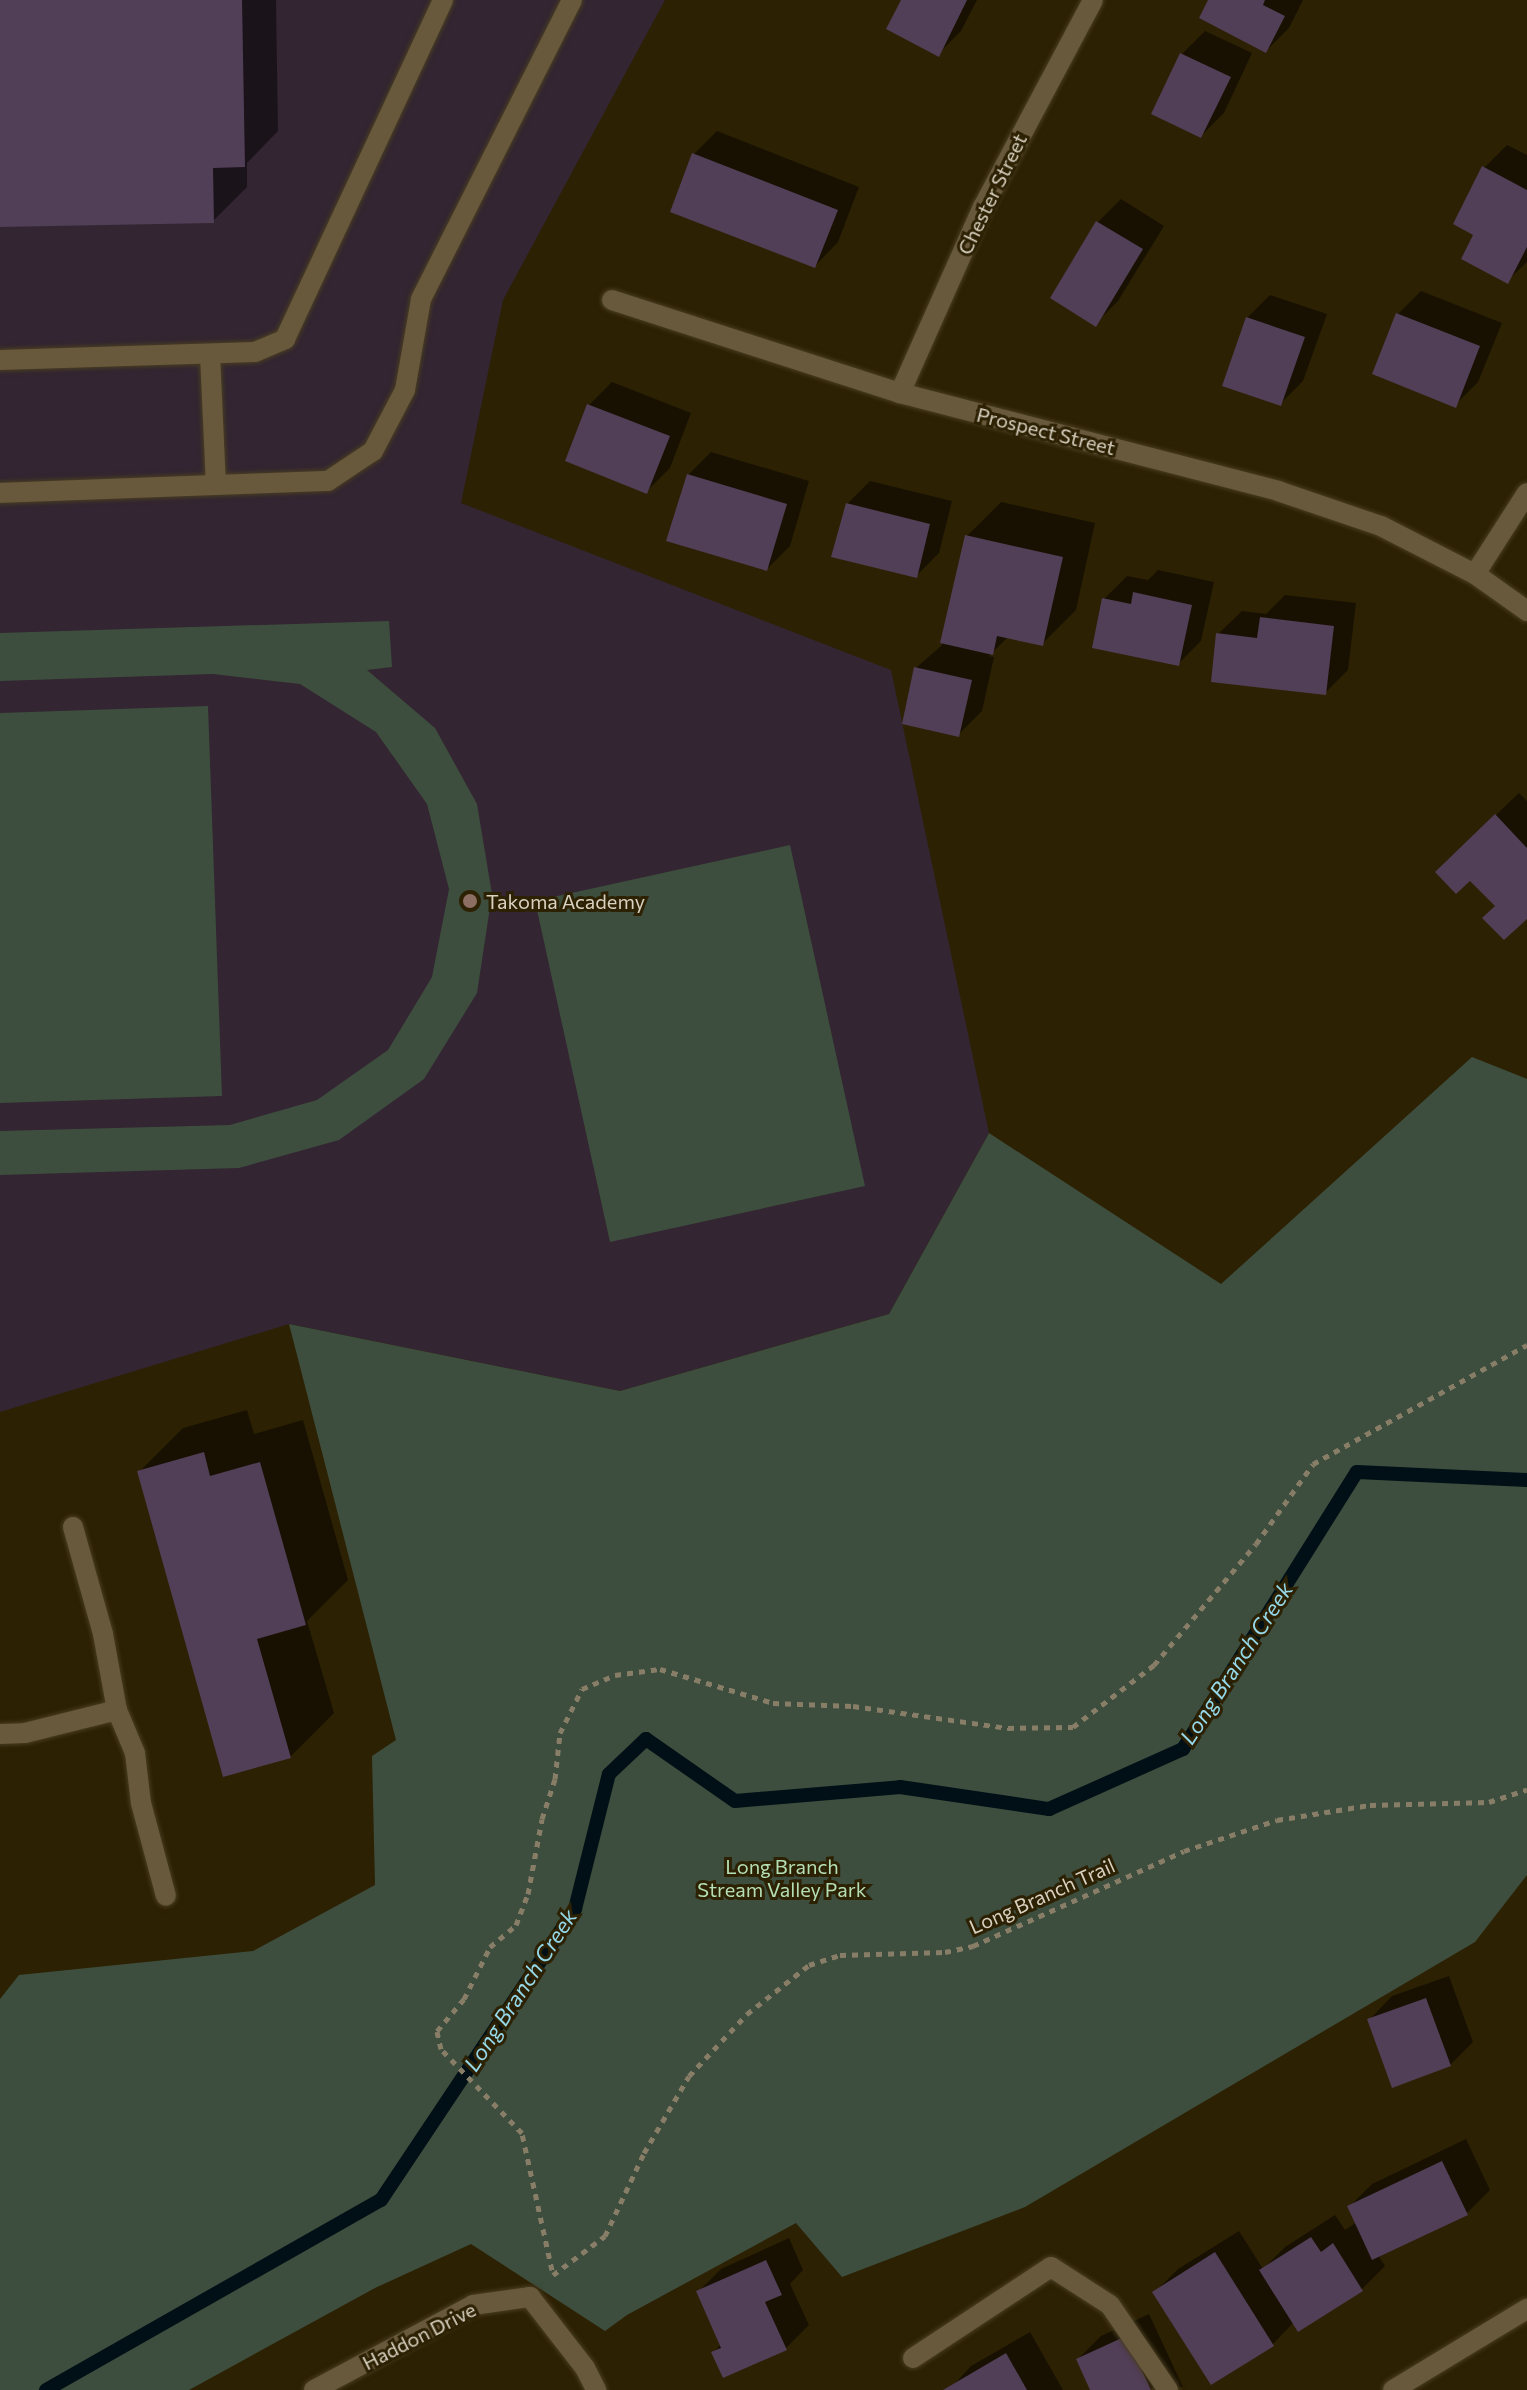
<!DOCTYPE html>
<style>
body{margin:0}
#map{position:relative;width:1527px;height:2390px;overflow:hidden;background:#2d2103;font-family:Commissioner,sans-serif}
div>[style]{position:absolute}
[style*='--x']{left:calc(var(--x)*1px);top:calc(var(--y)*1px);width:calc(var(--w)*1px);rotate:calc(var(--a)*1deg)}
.education>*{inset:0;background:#332531}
.green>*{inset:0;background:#3d4e3e}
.shadow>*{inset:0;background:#0007}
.stream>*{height:14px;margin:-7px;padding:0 7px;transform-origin:7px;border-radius:7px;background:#001016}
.building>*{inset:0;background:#513e57}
.path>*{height:5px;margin-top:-2.5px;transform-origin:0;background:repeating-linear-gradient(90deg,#887e67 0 6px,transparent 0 12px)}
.roads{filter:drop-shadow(0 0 2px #483d21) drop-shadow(0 0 2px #483d21)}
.service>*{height:20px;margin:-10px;padding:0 10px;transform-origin:10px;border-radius:10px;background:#68593d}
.minor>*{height:20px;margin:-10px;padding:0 10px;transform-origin:10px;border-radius:10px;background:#68593d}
.dots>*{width:22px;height:22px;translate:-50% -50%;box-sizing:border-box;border:4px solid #2d2103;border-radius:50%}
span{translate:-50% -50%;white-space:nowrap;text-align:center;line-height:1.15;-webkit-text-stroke:6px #2d2103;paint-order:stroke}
.street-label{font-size:20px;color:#d8d1c0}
.poi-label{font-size:20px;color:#d8d1c0}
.left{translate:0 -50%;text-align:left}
.park-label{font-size:20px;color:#b4deb5}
.water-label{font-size:22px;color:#94d8ea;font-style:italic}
</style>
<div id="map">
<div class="education">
<div style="clip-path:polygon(0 0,665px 0,503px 300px,461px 503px,891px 670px,989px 1133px,889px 1314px,620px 1391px,289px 1324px,0 1412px)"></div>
</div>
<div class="green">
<div style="clip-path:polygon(389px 621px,392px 667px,367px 670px,435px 728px,477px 804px,492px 894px,477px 993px,424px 1079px,339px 1140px,239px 1168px,0 1175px,0 1131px,230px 1125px,317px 1100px,388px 1050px,432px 977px,449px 889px,427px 804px,376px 732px,300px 684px,213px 674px,0 681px,0 633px)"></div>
<div style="clip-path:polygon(208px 706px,222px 1096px,0 1103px,0 713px)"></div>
<div style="clip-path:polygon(790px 845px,865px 1186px,610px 1242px,535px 901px)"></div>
<div style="clip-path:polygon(1472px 1057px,1527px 1079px,1527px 1875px,1475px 1942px,1025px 2207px,842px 2277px,796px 2223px,627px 2315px,605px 2331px,471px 2244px,375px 2288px,189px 2390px,0 2390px,0 1999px,19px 1975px,253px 1951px,375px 1885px,372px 1756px,396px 1740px,289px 1324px,620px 1391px,889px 1314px,989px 1133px,1221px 1284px)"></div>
</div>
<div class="shadow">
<div style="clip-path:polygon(0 0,276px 0,278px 131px,247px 163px,247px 187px,213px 221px,0 225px)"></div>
<div style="clip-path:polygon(903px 0,977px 0,961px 31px,938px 54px)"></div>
<div style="clip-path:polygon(1210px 0,1303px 0,1289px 28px,1266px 51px)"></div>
<div style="clip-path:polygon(1205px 31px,1252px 53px,1224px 113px,1201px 136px,1154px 113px,1182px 54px)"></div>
<div style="clip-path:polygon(717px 131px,859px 187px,838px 242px,815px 266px,694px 154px)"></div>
<div style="clip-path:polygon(1507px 145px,1527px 155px,1527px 262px,1507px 281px,1476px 234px,1484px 168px)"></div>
<div style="clip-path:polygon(1121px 199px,1164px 226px,1118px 301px,1095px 324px,1052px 298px,1098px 222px)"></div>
<div style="clip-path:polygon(1421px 291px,1502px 323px,1478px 382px,1455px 405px,1398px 314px)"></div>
<div style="clip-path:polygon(1270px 295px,1327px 314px,1303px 381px,1280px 404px,1247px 318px)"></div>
<div style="clip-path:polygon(612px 382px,691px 413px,670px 468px,647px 491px,589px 405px)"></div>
<div style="clip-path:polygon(711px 452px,809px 481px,790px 546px,767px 569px,688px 475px)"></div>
<div style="clip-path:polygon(870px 481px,952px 501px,939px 553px,916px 576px,847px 504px)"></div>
<div style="clip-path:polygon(1001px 502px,1095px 523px,1076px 610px,1042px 644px,1008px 637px,989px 656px,994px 657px,982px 711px,959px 734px,916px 668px,942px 645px,967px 536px)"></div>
<div style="clip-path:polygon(1158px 570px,1214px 582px,1201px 641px,1178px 664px,1104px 599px,1127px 576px,1148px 580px)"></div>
<div style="clip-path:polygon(1285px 595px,1356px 603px,1348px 670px,1325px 693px,1218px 634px,1242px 611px,1266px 614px)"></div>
<div style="clip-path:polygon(1519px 793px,1527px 801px,1527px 916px,1497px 906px,1460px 849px)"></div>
<div style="clip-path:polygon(247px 1410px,254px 1434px,303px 1420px,348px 1580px,307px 1621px,334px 1713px,290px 1757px,139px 1472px,183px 1428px)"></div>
<div style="clip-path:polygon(1449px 1976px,1473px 2042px,1450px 2065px,1369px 2020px,1392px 1996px)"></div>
<div style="clip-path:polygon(1466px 2139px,1490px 2190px,1467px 2213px,1378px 2255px,1385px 2266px,1362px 2289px,1299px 2330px,1294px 2322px,1273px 2344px,1155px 2292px,1178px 2269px,1239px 2231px,1263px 2269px,1285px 2247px,1335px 2215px,1345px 2230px,1357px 2222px,1349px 2207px,1372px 2184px)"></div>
<div style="clip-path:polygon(789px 2238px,803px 2270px,790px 2284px,809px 2325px,786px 2348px,714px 2352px,721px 2344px,698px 2292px,721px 2269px)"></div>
<div style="clip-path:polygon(1149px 2314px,1183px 2387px,1093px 2390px,1078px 2359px,1101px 2336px)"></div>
<div style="clip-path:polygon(1030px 2332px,1063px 2390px,949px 2390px,971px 2366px)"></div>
</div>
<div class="stream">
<div style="--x:46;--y:2390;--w:385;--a:-29.6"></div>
<div style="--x:381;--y:2200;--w:350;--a:-56.3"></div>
<div style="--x:575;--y:1909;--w:139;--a:-75.9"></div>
<div style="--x:609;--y:1774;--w:51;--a:-43.4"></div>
<div style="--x:646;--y:1739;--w:108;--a:34.9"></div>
<div style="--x:735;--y:1801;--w:166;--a:-4.8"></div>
<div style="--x:900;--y:1787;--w:151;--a:8.4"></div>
<div style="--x:1049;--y:1809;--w:147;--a:-24.1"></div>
<div style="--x:1183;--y:1749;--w:327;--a:-57.9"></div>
<div style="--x:1357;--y:1472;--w:170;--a:2.7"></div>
</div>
<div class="building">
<div style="clip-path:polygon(0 0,242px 0,245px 167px,213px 168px,214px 223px,0 227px)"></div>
<div style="clip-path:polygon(901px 0,967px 0,939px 57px,886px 29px)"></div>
<div style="clip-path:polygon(1208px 0,1265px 0,1263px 5px,1285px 16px,1266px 53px,1199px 18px)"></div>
<div style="clip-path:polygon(1180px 53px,1231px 77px,1201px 138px,1151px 114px)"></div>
<div style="clip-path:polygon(692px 153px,838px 210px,815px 268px,670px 212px)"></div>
<div style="clip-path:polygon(1482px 166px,1527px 190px,1527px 247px,1508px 284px,1461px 259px,1473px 235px,1453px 224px)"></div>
<div style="clip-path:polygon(1096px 221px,1143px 249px,1096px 327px,1050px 298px)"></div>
<div style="clip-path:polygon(1396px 313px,1480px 346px,1456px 408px,1372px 374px)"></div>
<div style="clip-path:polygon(1246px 317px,1305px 337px,1281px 406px,1222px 386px)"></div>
<div style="clip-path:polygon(587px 404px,670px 436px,647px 494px,565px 461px)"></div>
<div style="clip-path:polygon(687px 474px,787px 504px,767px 571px,666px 541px)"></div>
<div style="clip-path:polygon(846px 503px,930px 524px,917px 578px,831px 557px)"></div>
<div style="clip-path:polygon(965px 535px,1063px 557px,1043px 646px,997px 636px,993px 655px,940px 643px)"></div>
<div style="clip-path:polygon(1133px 592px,1192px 605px,1179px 666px,1092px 648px,1102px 598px,1131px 604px)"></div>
<div style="clip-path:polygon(1260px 617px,1334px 626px,1326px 695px,1211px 682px,1216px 633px,1257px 638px)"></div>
<div style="clip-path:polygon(914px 667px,972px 680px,959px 737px,902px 724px)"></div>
<div style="clip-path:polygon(1495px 814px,1527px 848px,1527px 919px,1504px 940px,1482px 918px,1495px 906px,1470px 881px,1456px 894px,1435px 872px)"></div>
<div style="clip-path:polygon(204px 1452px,210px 1476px,260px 1462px,306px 1625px,257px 1639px,291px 1758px,223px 1777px,137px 1471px)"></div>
<div style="clip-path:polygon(1426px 1998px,1451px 2066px,1392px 2088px,1367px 2019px)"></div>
<div style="clip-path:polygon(1442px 2161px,1468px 2215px,1372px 2260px,1347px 2206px)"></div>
<div style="clip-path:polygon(1311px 2237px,1321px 2252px,1333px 2243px,1363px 2291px,1298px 2332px,1259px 2270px)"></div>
<div style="clip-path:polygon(1215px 2252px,1274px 2346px,1211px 2385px,1152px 2292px)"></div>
<div style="clip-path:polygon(766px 2260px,782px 2295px,765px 2302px,787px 2350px,723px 2378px,711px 2352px,721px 2348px,696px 2291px)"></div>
<div style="clip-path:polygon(1126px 2336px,1151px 2390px,1090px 2390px,1076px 2359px)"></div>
<div style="clip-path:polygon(1006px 2353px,1027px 2390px,943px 2390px)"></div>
</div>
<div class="path">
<div style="--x:552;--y:2270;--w:140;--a:-102.4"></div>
<div style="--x:522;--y:2133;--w:117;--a:-134"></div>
<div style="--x:441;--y:2049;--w:18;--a:-103"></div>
<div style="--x:437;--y:2031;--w:42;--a:-49.8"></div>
<div style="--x:464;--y:1999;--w:58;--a:-63.4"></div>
<div style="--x:490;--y:1947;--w:34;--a:-40"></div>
<div style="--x:516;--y:1925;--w:33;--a:-69"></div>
<div style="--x:528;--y:1894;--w:76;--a:-79.4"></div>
<div style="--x:542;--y:1819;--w:42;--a:-72"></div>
<div style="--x:555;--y:1779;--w:46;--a:-83.8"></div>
<div style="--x:560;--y:1733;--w:49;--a:-63.4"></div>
<div style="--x:582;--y:1689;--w:36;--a:-23"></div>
<div style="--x:615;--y:1675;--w:45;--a:-7.6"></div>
<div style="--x:660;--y:1669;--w:118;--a:16.7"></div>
<div style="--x:773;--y:1703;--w:80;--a:2.1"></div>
<div style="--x:853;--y:1706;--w:157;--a:8.1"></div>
<div style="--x:1008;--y:1728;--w:65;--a:-0.9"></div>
<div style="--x:1073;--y:1727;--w:102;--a:-37.4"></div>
<div style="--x:1154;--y:1665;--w:158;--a:-49.9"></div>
<div style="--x:1256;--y:1544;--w:98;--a:-54.5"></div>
<div style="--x:1313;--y:1464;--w:245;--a:-29.1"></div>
<div style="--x:553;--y:2275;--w:65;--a:-36.9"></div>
<div style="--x:605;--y:2236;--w:92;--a:-64.8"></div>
<div style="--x:644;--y:2153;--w:89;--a:-59.7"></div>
<div style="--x:689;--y:2076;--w:85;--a:-46.9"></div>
<div style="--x:747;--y:2014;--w:79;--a:-38.3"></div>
<div style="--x:809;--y:1965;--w:33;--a:-18"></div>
<div style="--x:840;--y:1955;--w:105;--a:-1.6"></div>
<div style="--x:945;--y:1952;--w:29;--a:-12"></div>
<div style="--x:973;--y:1946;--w:231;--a:-24.2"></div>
<div style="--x:1184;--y:1851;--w:98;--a:-18.4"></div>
<div style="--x:1277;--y:1820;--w:94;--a:-9.2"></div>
<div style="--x:1370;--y:1805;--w:119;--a:-1.4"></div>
<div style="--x:1489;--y:1802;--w:40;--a:-18"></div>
</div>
<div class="roads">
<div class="service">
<div style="--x:210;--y:354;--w:131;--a:87.4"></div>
<div style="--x:0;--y:360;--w:255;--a:-1.8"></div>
<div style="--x:255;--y:352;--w:33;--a:-23"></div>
<div style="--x:285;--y:339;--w:374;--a:-65"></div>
<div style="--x:0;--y:493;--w:328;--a:-2.1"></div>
<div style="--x:328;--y:481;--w:54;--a:-33.7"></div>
<div style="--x:373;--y:451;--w:69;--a:-62.3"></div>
<div style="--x:405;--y:390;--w:92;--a:-80"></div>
<div style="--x:421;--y:299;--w:335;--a:-63.2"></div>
<div style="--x:73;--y:1527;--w:111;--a:74.3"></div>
<div style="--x:103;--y:1634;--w:77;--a:79.6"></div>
<div style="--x:117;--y:1710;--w:47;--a:67.3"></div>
<div style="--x:135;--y:1753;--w:50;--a:83.2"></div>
<div style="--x:141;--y:1803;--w:96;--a:75"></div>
<div style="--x:913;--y:2358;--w:165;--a:-33.4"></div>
<div style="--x:1051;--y:2267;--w:70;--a:32.8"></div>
<div style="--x:1110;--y:2305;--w:103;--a:55.7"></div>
</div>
<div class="minor">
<div style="--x:612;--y:300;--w:303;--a:17.9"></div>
<div style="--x:900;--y:393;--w:390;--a:14.5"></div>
<div style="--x:1278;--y:491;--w:109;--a:18.8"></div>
<div style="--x:1381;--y:526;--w:106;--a:27.1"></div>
<div style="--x:1475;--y:574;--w:64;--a:35.4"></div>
<div style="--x:900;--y:393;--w:204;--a:-66"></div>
<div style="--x:983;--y:207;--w:234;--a:-62"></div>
<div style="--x:1475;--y:574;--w:96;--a:-57.3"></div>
<div style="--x:0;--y:1734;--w:25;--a:-2"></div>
<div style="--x:25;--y:1733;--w:95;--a:-14"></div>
<div style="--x:314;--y:2390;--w:180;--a:-28.1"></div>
<div style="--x:473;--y:2305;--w:58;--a:-8"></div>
<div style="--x:530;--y:2297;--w:90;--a:52.2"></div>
<div style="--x:585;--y:2368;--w:25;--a:63"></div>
<div style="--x:1393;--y:2390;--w:157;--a:-31.2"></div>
</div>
</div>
<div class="dots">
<div style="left:470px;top:901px;background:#8d6e63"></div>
</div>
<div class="street-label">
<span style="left:992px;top:194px;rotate:-64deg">Chester Street</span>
<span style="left:1046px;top:431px;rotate:14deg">Prospect Street</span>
<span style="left:1042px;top:1896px;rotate:-24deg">Long Branch Trail</span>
<span style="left:419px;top:2336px;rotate:-27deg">Haddon Drive</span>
</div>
<div class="poi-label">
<span class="left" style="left:486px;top:901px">Takoma Academy</span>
</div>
<div class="park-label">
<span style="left:782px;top:1878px">Long Branch<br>Stream Valley Park</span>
</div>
<div class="water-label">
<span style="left:1236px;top:1663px;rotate:-57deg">Long Branch Creek</span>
<span style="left:520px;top:1990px;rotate:-57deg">Long Branch Creek</span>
</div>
</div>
